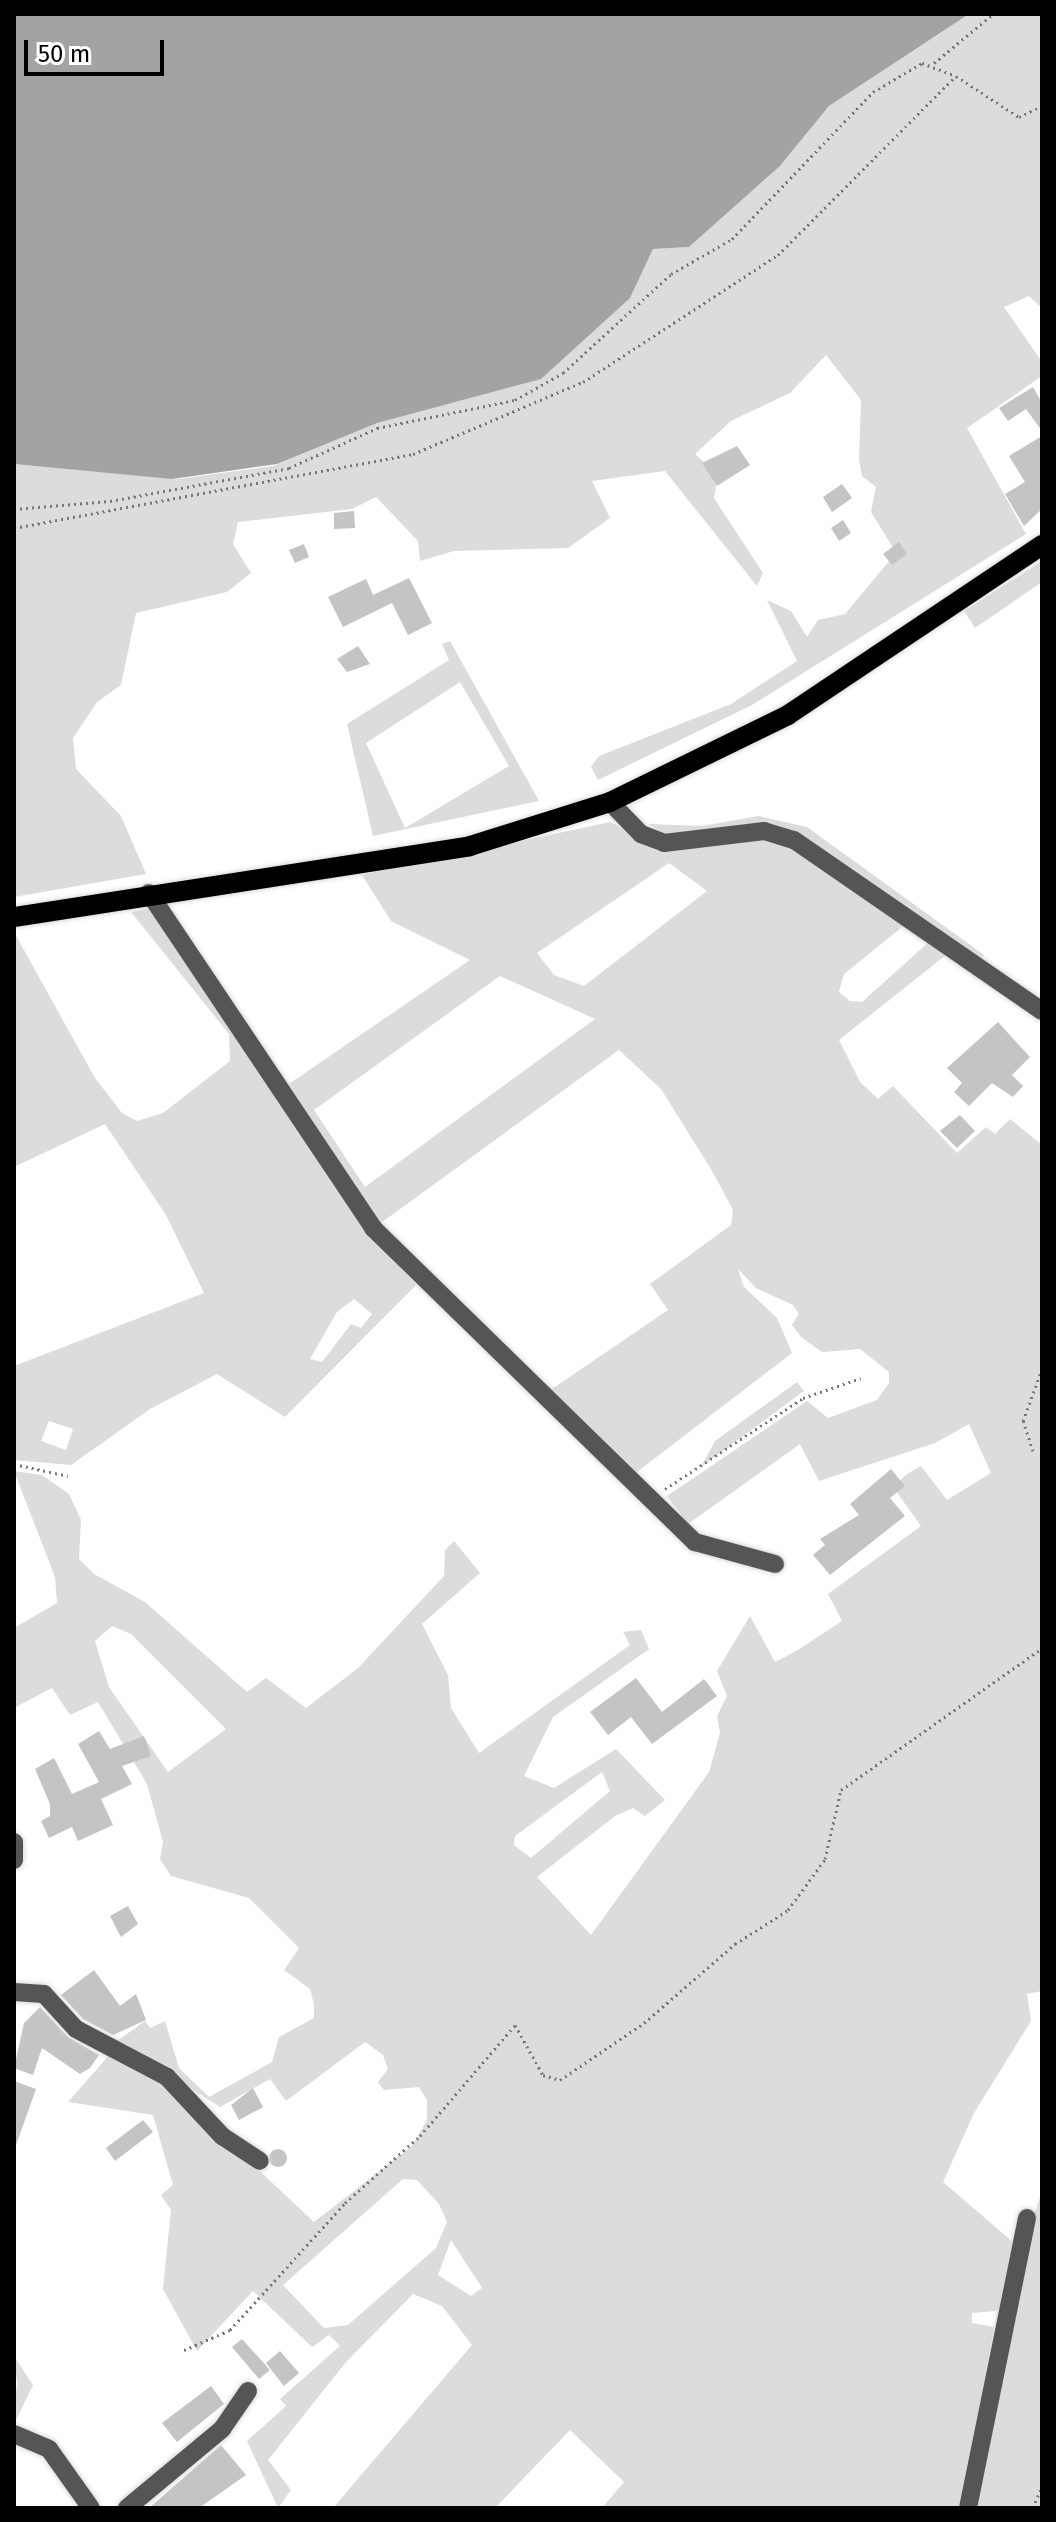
<!DOCTYPE html>
<style>
body{margin:0}
#map{position:relative;width:1056px;height:2522px;overflow:hidden;background:#fff;font-family:"Fira Sans",sans-serif}
div>[style]{position:absolute}
[style*='--x']{left:calc(var(--x)*1px);top:calc(var(--y)*1px);width:calc(var(--w)*1px);rotate:calc(var(--a)*1deg)}
.green>*{inset:0;background:#dcdcdc}
.water>*{inset:0;background:#a3a3a3}
.building>*{inset:0;background:#c4c4c4}
.round{border-radius:50%}
.path>*{height:3px;margin-top:-1.5px;transform-origin:0;background:repeating-linear-gradient(90deg,#777 0 2px,transparent 0 6px)}
.roads{filter:drop-shadow(0 0 2px #dbdbdb) drop-shadow(0 0 2px #dbdbdb)}
.minor>*{height:18px;margin:-9px;padding:0 9px;transform-origin:9px;border-radius:9px;background:#555}
.major>*{height:20px;margin:-10px;padding:0 10px;transform-origin:10px;border-radius:10px;background:#000}
span{translate:-50% -50%;white-space:nowrap;text-align:center;line-height:1.15;-webkit-text-stroke:8px #fff;paint-order:stroke}
.frame{position:absolute;inset:0;border:16px solid #000;pointer-events:none}
.scale{position:absolute;left:24px;top:40px;width:140px;height:36px;box-sizing:border-box;border:4px solid #000;border-top:0;padding-left:10px;font-size:24px;line-height:28px;white-space:nowrap;color:#000;-webkit-text-stroke:6px #fff;paint-order:stroke}
</style>
<div id="map">
<div class="green">
<div style="clip-path:polygon(969px 14px,1042px 14px,1042px 308px,1029px 296px,1004px 307px,1042px 362px,1042px 376px,967px 428px,1026px 534px,752px 705px,598px 780px,591px 767px,599px 756px,731px 704px,797px 661px,767px 600px,791px 611px,807px 637px,818px 620px,845px 614px,890px 560px,895px 551px,871px 512px,876px 487px,862px 476px,859px 460px,861px 400px,826px 355px,790px 393px,731px 421px,695px 454px,718px 475px,714px 498px,763px 573px,757px 586px,665px 471px,592px 481px,610px 518px,568px 548px,454px 551px,420px 561px,418px 541px,376px 497px,352px 509px,238px 522px,233px 544px,251px 573px,227px 592px,136px 613px,121px 685px,97px 702px,73px 738px,76px 769px,121px 816px,146px 874px,14px 897px,14px 464px,178px 479px,273px 466px,589px 331px,630px 298px,653px 249px,689px 247px,780px 166px,829px 106px)"></div>
<div style="clip-path:polygon(1042px 561px,1042px 582px,975px 628px,964px 611px)"></div>
<div style="clip-path:polygon(evenodd,450px 641px,539px 801px,373px 836px,347px 724px,449px 660px,442px 644px,450px 641px,460px 682px,509px 766px,405px 828px,366px 743px,460px 682px)"></div>
<div style="clip-path:polygon(758px 816px,807px 827px,984px 955px,979px 961px,793px 833px,669px 836px,648px 824px,703px 826px)"></div>
<div style="clip-path:polygon(evenodd,610px 822px,633px 833px,761px 837px,795px 848px,906px 924px,844px 974px,839px 992px,850px 1001px,862px 1002px,931px 940px,946px 955px,839px 1040px,860px 1082px,878px 1099px,893px 1086px,957px 1153px,986px 1127px,995px 1134px,1010px 1119px,1042px 1145px,1042px 1991px,1027px 1994px,1031px 2021px,974px 2113px,943px 2182px,1014px 2243px,1005px 2300px,997px 2311px,972px 2313px,972px 2323px,994px 2327px,962px 2508px,602px 2508px,624px 2482px,570px 2430px,495px 2508px,333px 2508px,472px 2345px,442px 2306px,413px 2294px,346px 2362px,268px 2460px,291px 2490px,278px 2508px,247px 2441px,286px 2406px,280px 2399px,340px 2346px,329px 2335px,312px 2347px,253px 2291px,197px 2351px,163px 2289px,171px 2210px,161px 2195px,173px 2185px,153px 2115px,68px 2102px,111px 2053px,166px 2083px,314px 2222px,412px 2146px,427px 2120px,427px 2100px,419px 2087px,384px 2090px,378px 2082px,388px 2069px,383px 2055px,365px 2042px,286px 2101px,270px 2079px,220px 2107px,117px 2041px,145px 2021px,150px 2028px,165px 2021px,179px 2068px,209px 2097px,272px 2062px,279px 2037px,314px 2018px,314px 2004px,310px 1989px,284px 1970px,299px 1948px,249px 1898px,171px 1876px,160px 1859px,163px 1842px,147px 1784px,98px 1702px,70px 1715px,52px 1688px,14px 1708px,14px 1628px,57px 1603px,55px 1577px,14px 1471px,42px 1475px,69px 1494px,81px 1520px,79px 1559px,94px 1574px,145px 1602px,247px 1692px,266px 1678px,306px 1708px,358px 1668px,444px 1576px,445px 1550px,454px 1541px,480px 1573px,422px 1624px,448px 1675px,451px 1708px,479px 1753px,630px 1645px,623px 1632px,641px 1630px,649px 1649px,553px 1717px,524px 1776px,554px 1788px,616px 1749px,665px 1800px,645px 1816px,633px 1808px,615px 1816px,537px 1877px,591px 1935px,709px 1772px,720px 1733px,717px 1716px,727px 1696px,717px 1671px,750px 1616px,775px 1662px,798px 1650px,842px 1621px,828px 1594px,921px 1526px,893px 1487px,907px 1474px,921px 1466px,947px 1500px,991px 1473px,969px 1424px,935px 1443px,819px 1481px,800px 1444px,688px 1524px,667px 1496px,807px 1401px,828px 1418px,877px 1400px,889px 1383px,889px 1372px,860px 1349px,822px 1352px,801px 1337px,792px 1325px,799px 1314px,793px 1305px,756px 1288px,738px 1269px,744px 1287px,777px 1318px,792px 1353px,633px 1475px,549px 1391px,668px 1310px,650px 1284px,731px 1225px,733px 1210px,712px 1171px,661px 1089px,619px 1050px,378px 1225px,286px 1086px,470px 960px,391px 921px,362px 875px,610px 822px,669px 863px,707px 891px,584px 986px,554px 975px,537px 953px,669px 863px,610px 822px,500px 976px,595px 1019px,365px 1187px,314px 1110px,500px 976px,610px 822px,112px 1626px,131px 1634px,226px 1729px,168px 1772px,109px 1687px,95px 1641px,112px 1626px,610px 822px,602px 1772px,610px 1791px,531px 1858px,514px 1845px,515px 1836px,602px 1772px,610px 822px,403px 2179px,417px 2180px,439px 2204px,447px 2222px,436px 2248px,348px 2325px,324px 2328px,283px 2285px,403px 2179px,610px 822px,451px 2240px,482px 2288px,471px 2296px,438px 2275px,451px 2240px)"></div>
<div style="clip-path:polygon(evenodd,151px 908px,346px 1204px,416px 1285px,285px 1417px,217px 1374px,150px 1409px,71px 1465px,14px 1460px,14px 1366px,204px 1293px,166px 1215px,105px 1124px,14px 1167px,14px 932px,95px 1078px,122px 1113px,137px 1121px,163px 1113px,230px 1061px,229px 1034px,131px 912px,151px 908px,354px 1299px,372px 1314px,361px 1328px,351px 1324px,322px 1362px,310px 1359px,337px 1312px,354px 1299px,151px 908px,49px 1421px,73px 1429px,66px 1450px,41px 1441px,49px 1421px)"></div>
<div style="clip-path:polygon(797px 1382px,804px 1391px,701px 1467px,715px 1441px)"></div>
<div style="clip-path:polygon(1042px 2191px,1042px 2508px,974px 2508px,1028px 2234px)"></div>
<div style="clip-path:polygon(14px 2356px,33px 2385px,14px 2424px,17px 2383px)"></div>
</div>
<div class="water">
<div style="clip-path:polygon(14px 14px,969px 14px,829px 106px,780px 166px,689px 247px,653px 249px,630px 298px,541px 379px,377px 423px,277px 464px,172px 479px,14px 464px)"></div>
</div>
<div class="building">
<div style="clip-path:polygon(1033px 387px,1042px 403px,1042px 431px,1026px 409px,1008px 421px,999px 408px)"></div>
<div style="clip-path:polygon(1042px 436px,1042px 509px,1024px 526px,1005px 494px,1025px 482px,1009px 456px)"></div>
<div style="clip-path:polygon(737px 446px,750px 465px,717px 486px,702px 463px)"></div>
<div style="clip-path:polygon(842px 484px,852px 498px,832px 512px,823px 497px)"></div>
<div style="clip-path:polygon(354px 511px,355px 528px,334px 529px,334px 513px)"></div>
<div style="clip-path:polygon(843px 520px,851px 533px,839px 541px,831px 528px)"></div>
<div style="clip-path:polygon(899px 542px,907px 554px,892px 565px,883px 554px)"></div>
<div style="clip-path:polygon(304px 544px,309px 557px,295px 563px,289px 550px)"></div>
<div style="clip-path:polygon(409px 578px,432px 623px,408px 635px,392px 603px,343px 627px,328px 597px,366px 579px,373px 595px)"></div>
<div style="clip-path:polygon(358px 646px,370px 664px,347px 672px,337px 659px)"></div>
<div style="clip-path:polygon(998px 1022px,1030px 1057px,1012px 1075px,1023px 1086px,1013px 1097px,992px 1083px,969px 1106px,954px 1092px,962px 1083px,947px 1068px)"></div>
<div style="clip-path:polygon(960px 1115px,975px 1131px,957px 1148px,940px 1131px)"></div>
<div style="clip-path:polygon(891px 1469px,905px 1486px,890px 1498px,905px 1516px,830px 1575px,813px 1555px,825px 1545px,820px 1539px,859px 1515px,850px 1504px)"></div>
<div style="clip-path:polygon(636px 1678px,662px 1712px,704px 1679px,717px 1696px,652px 1744px,631px 1717px,608px 1735px,590px 1712px)"></div>
<div style="clip-path:polygon(99px 1731px,110px 1749px,144px 1736px,151px 1756px,122px 1766px,132px 1784px,101px 1799px,113px 1825px,78px 1841px,72px 1827px,49px 1838px,41px 1821px,50px 1816px,50px 1804px,35px 1769px,54px 1758px,72px 1794px,99px 1782px,78px 1744px)"></div>
<div style="clip-path:polygon(128px 1906px,138px 1924px,121px 1937px,110px 1916px)"></div>
<div style="clip-path:polygon(94px 1970px,120px 2006px,136px 1994px,146px 2020px,113px 2035px,83px 2019px,61px 1995px)"></div>
<div style="clip-path:polygon(40px 2007px,68px 2037px,99px 2055px,90px 2068px,80px 2074px,42px 2048px,33px 2075px,14px 2068px,24px 2023px)"></div>
<div style="clip-path:polygon(14px 2081px,36px 2089px,16px 2145px,14px 2145px)"></div>
<div style="clip-path:polygon(253px 2088px,263px 2107px,239px 2120px,231px 2105px)"></div>
<div style="clip-path:polygon(143px 2120px,153px 2132px,115px 2161px,106px 2148px)"></div>
<div class="round" style="left:269px;top:2149px;width:18px;height:18px"></div>
<div style="clip-path:polygon(242px 2339px,270px 2370px,259px 2379px,232px 2347px)"></div>
<div style="clip-path:polygon(280px 2351px,299px 2373px,284px 2386px,266px 2363px)"></div>
<div style="clip-path:polygon(211px 2386px,224px 2404px,177px 2442px,162px 2423px)"></div>
<div style="clip-path:polygon(221px 2445px,246px 2475px,199px 2508px,149px 2508px)"></div>
</div>
<div class="path">
<div style="--x:934;--y:63;--w:77;--a:-39.7"></div>
<div style="--x:14;--y:509;--w:96;--a:-4.8"></div>
<div style="--x:110;--y:501;--w:182;--a:-10.4"></div>
<div style="--x:289;--y:468;--w:97;--a:-24.4"></div>
<div style="--x:377;--y:428;--w:141;--a:-11.5"></div>
<div style="--x:515;--y:400;--w:55;--a:-29.4"></div>
<div style="--x:563;--y:373;--w:147;--a:-42.5"></div>
<div style="--x:671;--y:274;--w:70;--a:-29.8"></div>
<div style="--x:732;--y:239;--w:204;--a:-46.2"></div>
<div style="--x:873;--y:92;--w:57;--a:-30.6"></div>
<div style="--x:922;--y:63;--w:36;--a:21"></div>
<div style="--x:14;--y:528;--w:406;--a:-10.5"></div>
<div style="--x:413;--y:454;--w:185;--a:-23"></div>
<div style="--x:583;--y:382;--w:233;--a:-33.1"></div>
<div style="--x:778;--y:255;--w:252;--a:-45.2"></div>
<div style="--x:956;--y:76;--w:75;--a:33.1"></div>
<div style="--x:1019;--y:117;--w:25;--a:-26"></div>
<div style="--x:1033;--y:1451;--w:32;--a:-108"></div>
<div style="--x:1023;--y:1421;--w:55;--a:-69.9"></div>
<div style="--x:14;--y:1464;--w:55;--a:12.5"></div>
<div style="--x:665;--y:1489;--w:165;--a:-33.4"></div>
<div style="--x:803;--y:1398;--w:61;--a:-19"></div>
<div style="--x:184;--y:2350;--w:50;--a:-23.5"></div>
<div style="--x:230;--y:2330;--w:171;--a:-47.8"></div>
<div style="--x:345;--y:2203;--w:101;--a:-41.8"></div>
<div style="--x:420;--y:2136;--w:146;--a:-49.4"></div>
<div style="--x:515;--y:2025;--w:57;--a:60.8"></div>
<div style="--x:543;--y:2075;--w:18;--a:16"></div>
<div style="--x:560;--y:2080;--w:102;--a:-34.2"></div>
<div style="--x:644;--y:2023;--w:121;--a:-41"></div>
<div style="--x:735;--y:1944;--w:63;--a:-32.7"></div>
<div style="--x:788;--y:1910;--w:63;--a:-54"></div>
<div style="--x:825;--y:1859;--w:71;--a:-76.9"></div>
<div style="--x:841;--y:1790;--w:246;--a:-35.2"></div>
<div style="--x:1033;--y:2508;--w:24;--a:-68"></div>
</div>
<div class="roads">
<div class="minor">
<div style="--x:610;--y:802;--w:45;--a:45.9"></div>
<div style="--x:641;--y:834;--w:25;--a:21"></div>
<div style="--x:664;--y:843;--w:101;--a:-6.8"></div>
<div style="--x:764;--y:831;--w:31;--a:17"></div>
<div style="--x:794;--y:840;--w:301;--a:34.6"></div>
<div style="--x:149;--y:893;--w:403;--a:56.2"></div>
<div style="--x:373;--y:1228;--w:450;--a:44.3"></div>
<div style="--x:695;--y:1542;--w:83;--a:15.4"></div>
<div style="--x:14;--y:1842;--w:18;--a:90"></div>
<div style="--x:14;--y:1992;--w:30;--a:4"></div>
<div style="--x:44;--y:1994;--w:47;--a:47.6"></div>
<div style="--x:76;--y:2029;--w:103;--a:27.8"></div>
<div style="--x:167;--y:2077;--w:81;--a:47"></div>
<div style="--x:222;--y:2136;--w:45;--a:33.3"></div>
<div style="--x:14;--y:2434;--w:38;--a:23"></div>
<div style="--x:49;--y:2449;--w:72;--a:54.6"></div>
<div style="--x:127;--y:2508;--w:124;--a:-39.7"></div>
<div style="--x:222;--y:2429;--w:46;--a:-55.6"></div>
<div style="--x:968;--y:2508;--w:296;--a:-78.5"></div>
</div>
<div class="major">
<div style="--x:14;--y:917;--w:461;--a:-8.8"></div>
<div style="--x:470;--y:846;--w:147;--a:-17.4"></div>
<div style="--x:610;--y:802;--w:198;--a:-26"></div>
<div style="--x:788;--y:715;--w:306;--a:-33.8"></div>
</div>
</div>
<div class="frame"></div>
<div class="scale">50 m</div>
</div>
